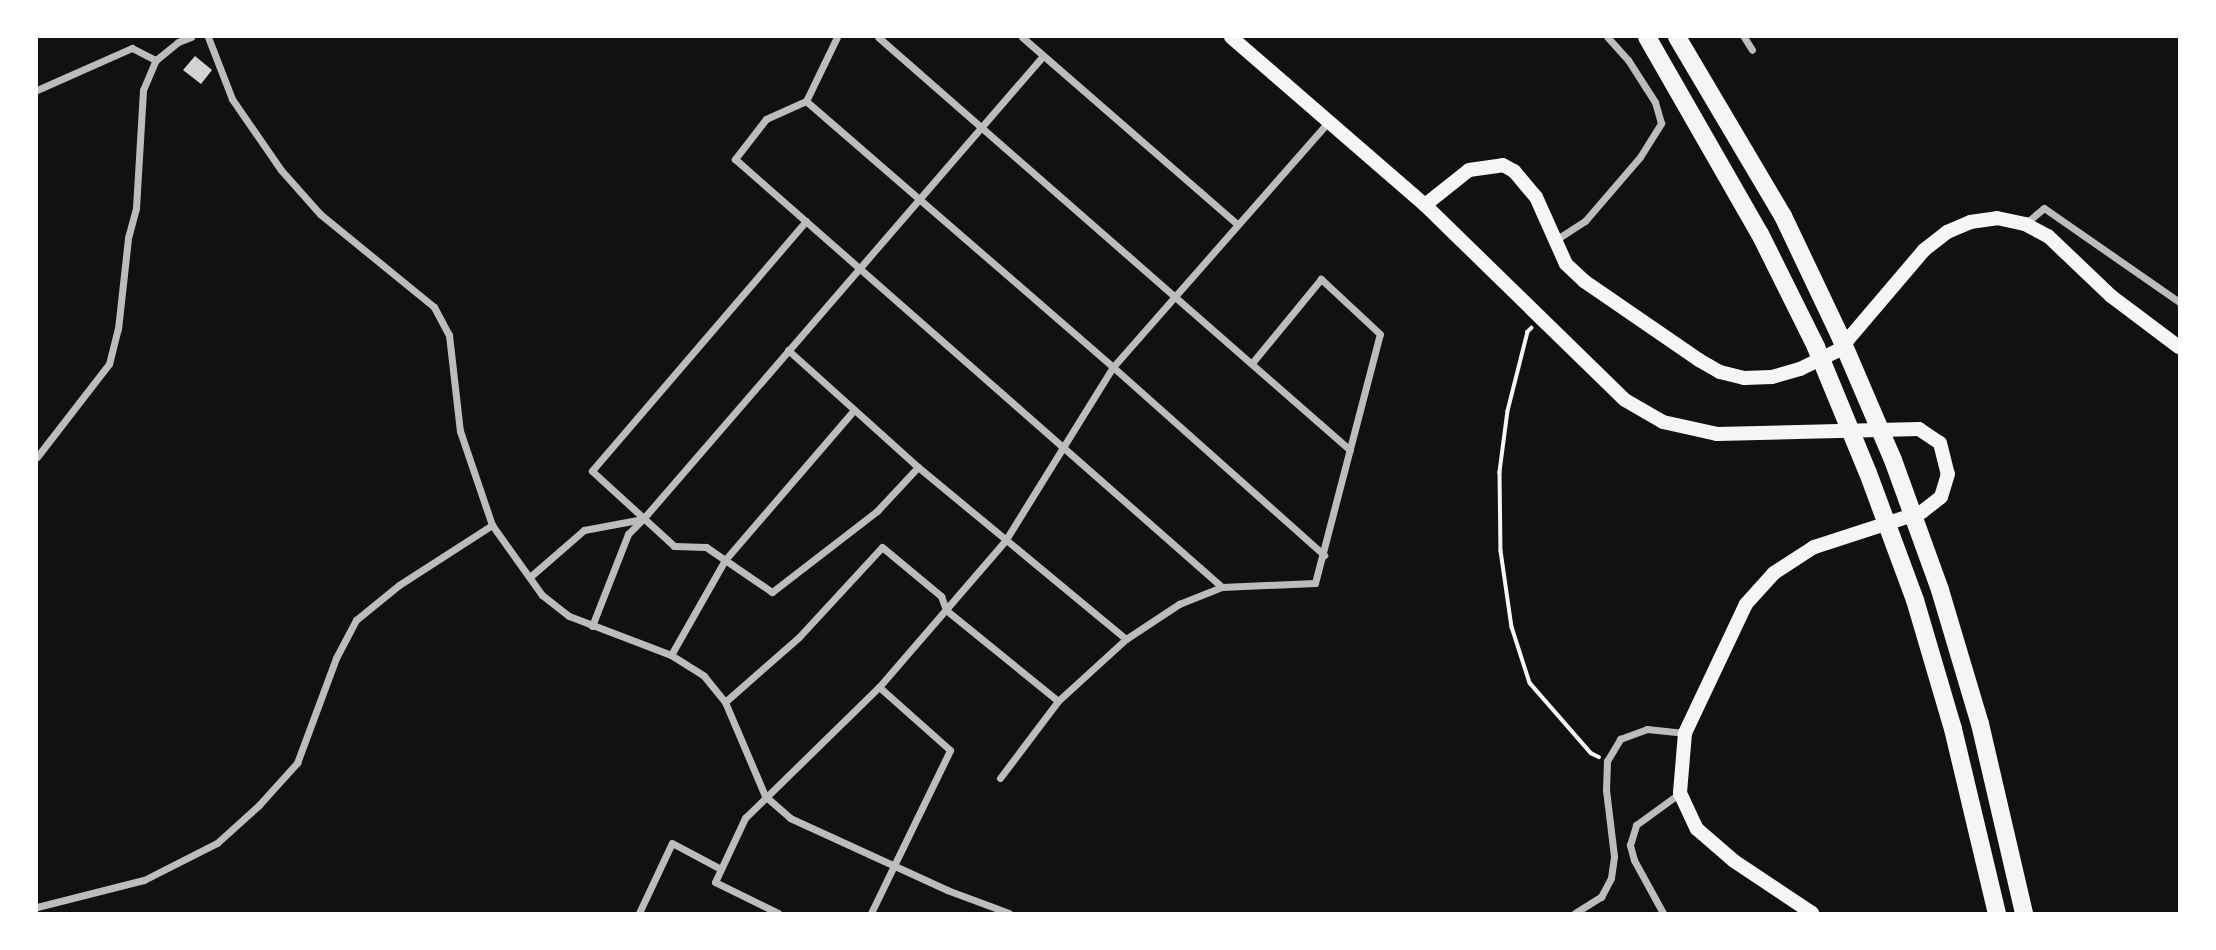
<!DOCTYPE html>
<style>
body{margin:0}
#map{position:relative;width:2216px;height:950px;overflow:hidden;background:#111;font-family:Inter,sans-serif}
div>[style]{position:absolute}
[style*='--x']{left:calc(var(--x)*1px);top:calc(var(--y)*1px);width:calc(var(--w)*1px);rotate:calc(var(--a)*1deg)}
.building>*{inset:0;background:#d3d3d3}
.path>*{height:3.5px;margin:-1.75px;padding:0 1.75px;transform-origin:1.75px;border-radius:1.75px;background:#f5f5f5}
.minor>*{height:7px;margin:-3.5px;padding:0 3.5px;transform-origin:3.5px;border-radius:3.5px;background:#bcbcbc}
.primary>*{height:14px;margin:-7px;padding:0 7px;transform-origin:7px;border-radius:7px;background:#f5f5f5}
.motorway>*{height:18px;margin:-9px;padding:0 9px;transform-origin:9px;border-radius:9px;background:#f5f5f5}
span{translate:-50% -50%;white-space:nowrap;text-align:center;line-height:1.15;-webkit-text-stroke:5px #fff;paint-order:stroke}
.frame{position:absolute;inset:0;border:38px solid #fff;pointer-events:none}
</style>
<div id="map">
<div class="building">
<div style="clip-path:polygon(195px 56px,212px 70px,201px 84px,183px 70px)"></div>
</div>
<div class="path">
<div style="--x:1532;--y:328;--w:6;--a:135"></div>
<div style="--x:1528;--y:332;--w:81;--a:104.2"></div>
<div style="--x:1508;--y:411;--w:62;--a:97.5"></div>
<div style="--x:1500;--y:472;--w:79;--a:89.3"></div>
<div style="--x:1501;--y:551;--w:77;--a:81.8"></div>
<div style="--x:1512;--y:627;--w:59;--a:72.2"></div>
<div style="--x:1530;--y:683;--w:93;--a:48.9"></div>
<div style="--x:1591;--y:753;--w:9;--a:27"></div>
</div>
<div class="minor">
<div style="--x:208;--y:37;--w:66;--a:68.8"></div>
<div style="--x:232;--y:99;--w:86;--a:55.4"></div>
<div style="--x:281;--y:170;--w:59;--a:48.4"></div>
<div style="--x:320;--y:214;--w:147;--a:39.2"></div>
<div style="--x:434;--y:307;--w:32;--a:62"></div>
<div style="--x:449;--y:335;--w:97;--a:83.5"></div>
<div style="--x:460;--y:431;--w:99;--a:71.2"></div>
<div style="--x:492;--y:525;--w:86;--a:54.5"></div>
<div style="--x:542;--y:595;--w:34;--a:38"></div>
<div style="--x:569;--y:616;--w:109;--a:20.9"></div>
<div style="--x:671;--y:655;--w:39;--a:32"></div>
<div style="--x:704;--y:676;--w:33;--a:51"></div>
<div style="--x:725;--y:702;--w:102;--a:66.9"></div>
<div style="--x:765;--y:796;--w:33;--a:41"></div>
<div style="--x:790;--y:818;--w:173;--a:24.6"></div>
<div style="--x:947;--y:890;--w:66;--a:20.4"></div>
<div style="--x:837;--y:37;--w:71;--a:115.8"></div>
<div style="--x:806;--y:101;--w:44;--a:155.8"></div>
<div style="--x:766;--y:119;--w:51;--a:127.8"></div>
<div style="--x:735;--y:159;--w:648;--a:41.31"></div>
<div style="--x:878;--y:37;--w:627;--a:41.19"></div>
<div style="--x:1022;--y:37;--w:284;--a:41"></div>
<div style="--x:1744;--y:37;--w:15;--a:58"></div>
<div style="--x:37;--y:90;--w:104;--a:-23.9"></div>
<div style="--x:132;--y:48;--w:27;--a:27"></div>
<div style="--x:806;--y:101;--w:406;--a:40.9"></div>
<div style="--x:1113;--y:367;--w:283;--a:41.7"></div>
<div style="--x:806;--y:221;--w:329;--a:130.6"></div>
<div style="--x:592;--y:471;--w:111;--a:42.4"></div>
<div style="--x:674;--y:546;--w:32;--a:2"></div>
<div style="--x:706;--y:547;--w:80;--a:34.3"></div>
<div style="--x:772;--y:592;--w:133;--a:-37.6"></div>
<div style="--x:877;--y:511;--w:60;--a:-47"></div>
<div style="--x:2026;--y:223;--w:23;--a:-40"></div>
<div style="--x:2044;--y:208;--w:165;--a:34.8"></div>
<div style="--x:1554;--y:241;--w:37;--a:-33"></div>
<div style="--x:1585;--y:221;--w:84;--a:-49.3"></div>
<div style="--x:1640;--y:157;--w:40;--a:-58"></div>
<div style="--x:1661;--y:123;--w:22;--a:-106"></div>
<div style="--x:1655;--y:102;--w:50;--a:-122.7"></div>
<div style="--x:1628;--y:60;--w:31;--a:-132"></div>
<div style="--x:788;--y:350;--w:175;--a:42"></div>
<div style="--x:918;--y:467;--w:270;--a:39.6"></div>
<div style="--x:37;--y:457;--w:118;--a:-52.3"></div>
<div style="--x:109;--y:364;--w:36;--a:-76"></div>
<div style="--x:118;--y:329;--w:92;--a:-83.7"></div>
<div style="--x:128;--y:238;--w:31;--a:-75"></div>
<div style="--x:136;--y:208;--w:118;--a:-86.6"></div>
<div style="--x:143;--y:90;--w:33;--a:-67"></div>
<div style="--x:156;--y:60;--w:28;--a:-39"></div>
<div style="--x:178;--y:42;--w:14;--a:-21"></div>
<div style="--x:531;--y:576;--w:70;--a:-41"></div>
<div style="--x:584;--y:530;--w:60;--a:-10.6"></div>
<div style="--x:643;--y:519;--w:612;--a:-49.18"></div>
<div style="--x:592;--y:626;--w:99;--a:-68.6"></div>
<div style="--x:628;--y:534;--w:20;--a:-45"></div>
<div style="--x:671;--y:655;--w:109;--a:-60.4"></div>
<div style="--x:725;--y:560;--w:198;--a:-49.3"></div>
<div style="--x:725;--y:702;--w:98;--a:-41.3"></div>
<div style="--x:799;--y:637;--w:122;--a:-47.3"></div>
<div style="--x:882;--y:547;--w:77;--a:39.7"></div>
<div style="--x:941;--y:596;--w:15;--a:70"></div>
<div style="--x:946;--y:610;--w:144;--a:39.1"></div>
<div style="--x:1000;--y:778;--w:96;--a:-53"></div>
<div style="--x:1058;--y:701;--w:92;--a:-42.4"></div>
<div style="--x:1126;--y:639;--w:64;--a:-33.4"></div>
<div style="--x:1179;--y:604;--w:46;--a:-21.6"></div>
<div style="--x:1222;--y:587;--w:93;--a:-2.5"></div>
<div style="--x:1315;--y:583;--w:257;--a:-75.4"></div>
<div style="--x:1380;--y:334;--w:81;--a:-137"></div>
<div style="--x:1321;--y:279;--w:109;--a:129.4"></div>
<div style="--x:37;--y:907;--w:110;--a:-14.2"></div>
<div style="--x:144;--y:880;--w:82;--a:-26.9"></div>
<div style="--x:217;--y:843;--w:57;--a:-42.1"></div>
<div style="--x:259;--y:805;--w:57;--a:-47.9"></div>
<div style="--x:297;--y:763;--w:112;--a:-69.6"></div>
<div style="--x:336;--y:658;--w:43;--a:-62.2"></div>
<div style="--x:356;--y:620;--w:55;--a:-39.1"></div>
<div style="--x:399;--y:585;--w:111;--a:-32.8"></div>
<div style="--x:639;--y:913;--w:77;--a:-64.8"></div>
<div style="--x:672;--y:843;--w:55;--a:28"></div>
<div style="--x:778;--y:913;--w:70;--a:-153.8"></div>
<div style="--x:715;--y:882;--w:71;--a:-64.9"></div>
<div style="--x:745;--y:818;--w:187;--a:-44.4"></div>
<div style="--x:879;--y:687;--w:193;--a:-49.2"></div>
<div style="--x:1005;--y:541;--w:205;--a:-58.2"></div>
<div style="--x:1113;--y:367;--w:327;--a:-48.7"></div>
<div style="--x:871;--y:913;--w:181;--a:-64.1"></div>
<div style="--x:950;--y:750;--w:95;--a:-138.4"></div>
<div style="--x:1575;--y:913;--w:31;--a:-32"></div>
<div style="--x:1601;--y:897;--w:21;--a:-62"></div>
<div style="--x:1611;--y:878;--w:22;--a:-82"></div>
<div style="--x:1614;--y:856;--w:66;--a:-96.9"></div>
<div style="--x:1606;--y:790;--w:29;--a:-88"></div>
<div style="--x:1607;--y:761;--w:26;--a:-59"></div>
<div style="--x:1620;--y:739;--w:29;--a:-20"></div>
<div style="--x:1647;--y:729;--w:37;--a:6"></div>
<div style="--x:1663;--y:913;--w:60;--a:-118.7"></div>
<div style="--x:1634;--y:860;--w:16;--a:-105"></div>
<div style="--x:1630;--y:845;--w:21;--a:-73"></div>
<div style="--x:1636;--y:825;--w:54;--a:-36"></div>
</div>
<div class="primary">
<div style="--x:1231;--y:37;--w:257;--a:40.9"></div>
<div style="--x:1425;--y:205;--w:279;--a:44.3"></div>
<div style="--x:1625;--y:400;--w:44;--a:30.1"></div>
<div style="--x:1663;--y:422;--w:55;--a:12.5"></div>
<div style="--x:1717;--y:434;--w:202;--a:-1.4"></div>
<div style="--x:1919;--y:429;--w:25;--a:34"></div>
<div style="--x:1940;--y:443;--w:32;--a:76"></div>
<div style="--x:1948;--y:474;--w:24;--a:107"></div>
<div style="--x:1941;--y:497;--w:24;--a:142"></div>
<div style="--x:1922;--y:512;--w:114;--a:162"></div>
<div style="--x:1814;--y:547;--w:48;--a:147"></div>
<div style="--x:1774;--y:573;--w:42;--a:132.1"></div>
<div style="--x:1746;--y:604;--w:143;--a:115.3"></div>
<div style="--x:1685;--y:733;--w:60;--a:94.8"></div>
<div style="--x:1680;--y:793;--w:40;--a:65"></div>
<div style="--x:1697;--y:829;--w:49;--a:40.9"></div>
<div style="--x:1734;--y:861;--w:94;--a:33.7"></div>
<div style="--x:1425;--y:205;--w:56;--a:-38.5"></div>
<div style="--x:1469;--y:170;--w:34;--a:-8"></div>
<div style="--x:1503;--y:165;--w:13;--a:29"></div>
<div style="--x:1514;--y:171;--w:34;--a:50"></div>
<div style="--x:1536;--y:197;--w:73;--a:65.9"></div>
<div style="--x:1566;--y:264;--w:25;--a:43"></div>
<div style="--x:1584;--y:281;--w:140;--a:34.5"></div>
<div style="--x:1699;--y:360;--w:24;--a:30"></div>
<div style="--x:1720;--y:372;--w:25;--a:14"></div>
<div style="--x:1744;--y:378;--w:28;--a:-2"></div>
<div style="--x:1772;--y:377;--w:29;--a:-16"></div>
<div style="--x:1800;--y:369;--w:43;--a:-26"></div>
<div style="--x:1839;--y:350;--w:131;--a:-49.6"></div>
<div style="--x:1924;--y:250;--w:29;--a:-38"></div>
<div style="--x:1947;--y:232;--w:25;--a:-23"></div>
<div style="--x:1970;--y:222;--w:27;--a:-8"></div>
<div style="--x:1997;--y:218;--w:29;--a:12"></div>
<div style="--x:2025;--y:224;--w:26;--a:28"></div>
<div style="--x:2048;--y:236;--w:87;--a:43.6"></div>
<div style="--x:2111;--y:296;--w:85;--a:36.9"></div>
</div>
<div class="motorway">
<div style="--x:1647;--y:37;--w:227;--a:60.2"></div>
<div style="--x:1760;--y:234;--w:126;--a:63.6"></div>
<div style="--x:1816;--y:347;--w:136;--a:67.6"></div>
<div style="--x:1868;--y:473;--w:135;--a:69.7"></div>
<div style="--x:1915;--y:600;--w:134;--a:73.6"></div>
<div style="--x:1953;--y:729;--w:189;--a:76.6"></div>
<div style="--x:1677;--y:37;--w:208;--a:59.4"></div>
<div style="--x:1783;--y:216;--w:131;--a:64.6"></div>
<div style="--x:1839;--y:334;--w:137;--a:66.8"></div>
<div style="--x:1893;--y:460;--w:138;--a:70.1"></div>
<div style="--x:1940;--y:590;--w:140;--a:73.4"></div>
<div style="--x:1980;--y:724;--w:194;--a:76.9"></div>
</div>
<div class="frame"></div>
</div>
